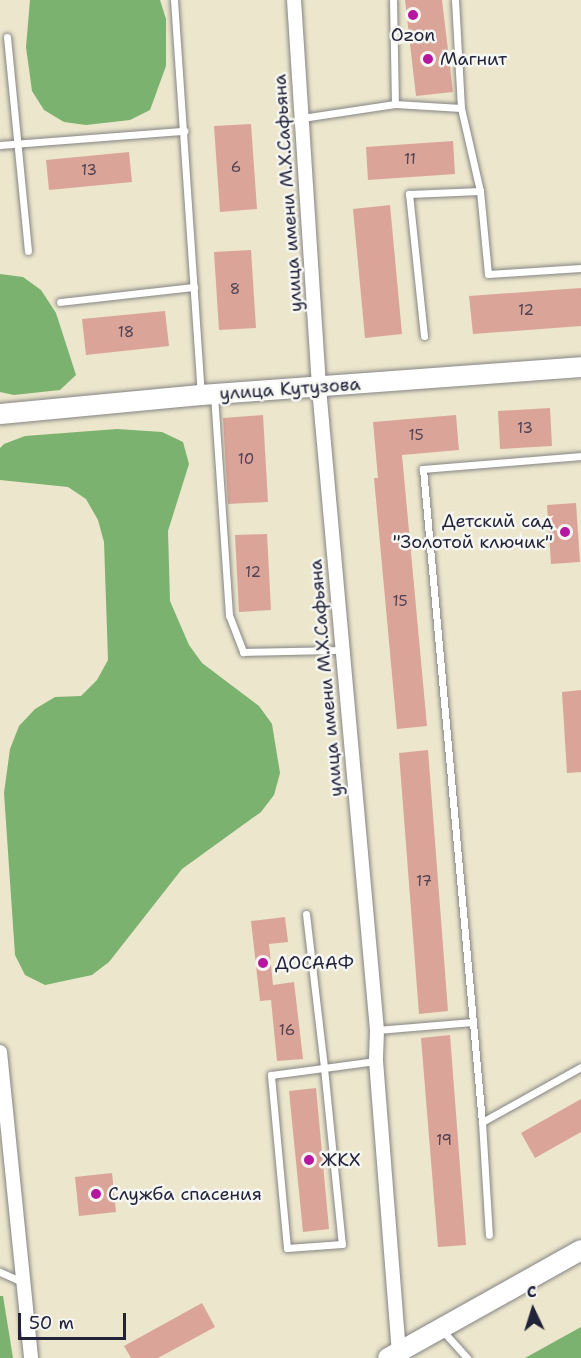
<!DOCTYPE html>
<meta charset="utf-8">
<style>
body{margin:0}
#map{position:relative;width:581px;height:1358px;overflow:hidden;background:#ebe6cc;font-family:"Shantell Sans",sans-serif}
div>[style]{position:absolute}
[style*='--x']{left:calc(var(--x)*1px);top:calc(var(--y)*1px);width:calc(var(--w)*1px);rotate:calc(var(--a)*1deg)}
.forest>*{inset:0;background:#7bb26f}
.building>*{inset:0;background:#dba499}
.roads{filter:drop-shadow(0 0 2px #868484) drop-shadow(0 0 2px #868484)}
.lane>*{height:7px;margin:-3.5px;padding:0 3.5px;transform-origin:3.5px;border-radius:3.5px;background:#fff}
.street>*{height:14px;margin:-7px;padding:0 7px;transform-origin:7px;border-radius:7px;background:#fff}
.secondary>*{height:20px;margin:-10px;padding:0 10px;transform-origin:10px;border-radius:10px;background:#fff}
.dots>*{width:16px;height:16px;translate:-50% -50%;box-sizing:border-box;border:3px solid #f6f6f2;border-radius:50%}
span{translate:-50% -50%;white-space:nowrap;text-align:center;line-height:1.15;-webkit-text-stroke:5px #f6f6f2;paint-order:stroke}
.number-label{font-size:15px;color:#504252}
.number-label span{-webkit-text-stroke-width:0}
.poi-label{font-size:18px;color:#22223b}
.left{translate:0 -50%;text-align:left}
.right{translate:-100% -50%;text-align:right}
.street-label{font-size:18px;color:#22223b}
.north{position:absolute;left:503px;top:1280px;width:60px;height:60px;-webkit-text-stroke:4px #f6f6f2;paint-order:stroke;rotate:356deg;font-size:16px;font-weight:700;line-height:24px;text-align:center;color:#22223b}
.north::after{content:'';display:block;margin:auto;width:21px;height:27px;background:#22223b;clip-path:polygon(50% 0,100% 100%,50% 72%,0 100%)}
.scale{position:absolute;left:18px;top:1313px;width:108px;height:27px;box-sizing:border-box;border:3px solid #22223b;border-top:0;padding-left:8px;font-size:18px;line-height:21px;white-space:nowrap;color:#22223b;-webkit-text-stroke:4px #f6f6f2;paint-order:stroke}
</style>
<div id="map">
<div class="forest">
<div style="clip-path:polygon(160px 0,166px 19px,166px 66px,150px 110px,130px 120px,86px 125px,64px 122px,44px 110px,32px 91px,26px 47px,30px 0)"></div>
<div style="clip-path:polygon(0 274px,23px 277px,41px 290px,56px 313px,76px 375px,60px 390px,14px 395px,0 392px)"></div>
<div style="clip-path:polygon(117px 429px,162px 432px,183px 442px,189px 464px,168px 531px,170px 601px,189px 645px,202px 663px,259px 706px,272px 724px,280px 773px,274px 795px,261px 812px,182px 869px,109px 962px,92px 975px,45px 985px,25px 975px,15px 955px,4px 793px,10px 749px,19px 726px,35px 709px,55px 697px,81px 696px,97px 680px,108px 660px,104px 542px,98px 520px,86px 499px,68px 487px,0 480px,0 448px,4px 444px,25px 436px)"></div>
<div style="clip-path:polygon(0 1296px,3px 1296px,13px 1358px,0 1358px)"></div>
<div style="clip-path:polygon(581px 1327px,581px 1358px,525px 1358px)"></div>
</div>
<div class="building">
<div style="clip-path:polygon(405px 0,442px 0,453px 92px,416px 96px)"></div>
<div style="clip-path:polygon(251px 124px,257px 209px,220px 212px,214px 126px)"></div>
<div style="clip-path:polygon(453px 141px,455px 174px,368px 180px,366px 147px)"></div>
<div style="clip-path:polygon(129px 152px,132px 182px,49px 190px,46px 160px)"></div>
<div style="clip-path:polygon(390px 205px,402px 334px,365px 338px,353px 209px)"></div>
<div style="clip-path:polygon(251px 250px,256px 328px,219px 330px,214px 252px)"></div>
<div style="clip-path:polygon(581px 288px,581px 326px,473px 334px,469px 296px)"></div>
<div style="clip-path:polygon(165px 311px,169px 346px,86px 355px,82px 319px)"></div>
<div style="clip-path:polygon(550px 408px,552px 446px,500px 449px,498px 411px)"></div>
<div style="clip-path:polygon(263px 415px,268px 502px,228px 504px,223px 418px)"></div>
<div style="clip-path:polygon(456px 415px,459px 450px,402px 455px,427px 726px,397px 729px,374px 478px,378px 478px,373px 422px)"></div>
<div style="clip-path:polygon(576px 503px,580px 562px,551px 564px,547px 505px)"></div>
<div style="clip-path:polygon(267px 534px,271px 610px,239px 612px,235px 535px)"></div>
<div style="clip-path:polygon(581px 690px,581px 772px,567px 773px,562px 692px)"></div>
<div style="clip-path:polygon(428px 750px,448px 1011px,419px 1014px,399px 753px)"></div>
<div style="clip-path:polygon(285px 917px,288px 942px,269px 944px,273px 985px,294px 982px,303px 1059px,277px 1061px,271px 1000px,260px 1001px,251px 921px)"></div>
<div style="clip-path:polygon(450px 1035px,466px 1245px,438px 1247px,421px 1038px)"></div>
<div style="clip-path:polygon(316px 1088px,329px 1229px,303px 1232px,289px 1091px)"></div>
<div style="clip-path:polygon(581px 1099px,581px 1132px,535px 1158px,521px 1133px)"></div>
<div style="clip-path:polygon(112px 1173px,116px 1212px,79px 1216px,75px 1177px)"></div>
<div style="clip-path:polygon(202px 1303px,215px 1327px,158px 1358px,131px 1358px,124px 1346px)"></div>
</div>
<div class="roads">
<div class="lane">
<div style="--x:174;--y:0;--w:394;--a:86.1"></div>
<div style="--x:393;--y:0;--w:104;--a:88.9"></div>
<div style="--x:455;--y:0;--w:108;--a:86.8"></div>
<div style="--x:461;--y:108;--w:85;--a:77.1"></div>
<div style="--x:480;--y:191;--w:83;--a:84.5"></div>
<div style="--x:488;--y:274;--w:93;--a:-3.7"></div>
<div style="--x:7;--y:37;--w:215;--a:84.4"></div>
<div style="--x:302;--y:118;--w:94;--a:-8.6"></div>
<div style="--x:395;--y:104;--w:66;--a:3.5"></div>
<div style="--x:0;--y:145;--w:185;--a:-4.4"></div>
<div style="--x:60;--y:302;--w:135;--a:-6.4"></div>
<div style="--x:424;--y:336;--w:143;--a:-96"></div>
<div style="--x:409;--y:194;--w:71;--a:-2.4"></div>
<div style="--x:214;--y:395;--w:221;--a:86.1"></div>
<div style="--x:229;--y:615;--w:40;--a:69"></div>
<div style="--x:243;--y:652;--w:98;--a:-1.2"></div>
<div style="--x:581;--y:456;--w:159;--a:175.3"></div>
<div style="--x:423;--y:469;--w:656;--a:84.84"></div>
<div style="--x:482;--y:1122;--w:113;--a:-29.1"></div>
<div style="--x:306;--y:914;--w:155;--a:83.3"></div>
<div style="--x:324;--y:1068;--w:177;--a:84.2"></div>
<div style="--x:342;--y:1244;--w:55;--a:175.8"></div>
<div style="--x:287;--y:1248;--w:174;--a:-95.3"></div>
<div style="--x:271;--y:1075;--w:53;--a:-7.5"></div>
<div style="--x:324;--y:1068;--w:52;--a:-7.7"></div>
<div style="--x:377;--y:1030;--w:96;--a:-4.8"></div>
<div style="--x:482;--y:1122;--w:113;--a:86.5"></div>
<div style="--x:0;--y:1272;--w:24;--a:24"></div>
<div style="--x:442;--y:1330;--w:38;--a:48"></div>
</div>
<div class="street">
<div style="--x:294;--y:0;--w:389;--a:86.3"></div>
<div style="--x:319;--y:388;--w:645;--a:84.84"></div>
<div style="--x:377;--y:1030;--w:31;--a:92"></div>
<div style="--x:376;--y:1061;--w:292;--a:85.5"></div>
<div style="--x:0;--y:1052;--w:308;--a:84.2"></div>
</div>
<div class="secondary">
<div style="--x:0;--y:414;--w:202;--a:-5.4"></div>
<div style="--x:201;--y:395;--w:381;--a:-4.2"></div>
<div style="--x:388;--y:1358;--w:221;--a:-29.2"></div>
</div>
</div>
<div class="dots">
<div style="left:413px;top:15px;background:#b5179e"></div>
<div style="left:428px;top:59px;background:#b5179e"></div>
<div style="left:565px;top:532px;background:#b5179e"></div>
<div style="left:263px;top:963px;background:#b5179e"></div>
<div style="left:309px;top:1160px;background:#b5179e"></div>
<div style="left:96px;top:1194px;background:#b5179e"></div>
</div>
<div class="number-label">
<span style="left:410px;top:160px">11</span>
<span style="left:236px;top:168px">6</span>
<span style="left:89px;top:171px">13</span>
<span style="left:235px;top:290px">8</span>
<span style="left:526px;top:311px">12</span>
<span style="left:126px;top:333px">18</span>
<span style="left:525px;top:429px">13</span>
<span style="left:416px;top:436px">15</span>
<span style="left:246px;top:460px">10</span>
<span style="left:253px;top:573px">12</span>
<span style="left:400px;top:602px">15</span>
<span style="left:424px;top:882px">17</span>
<span style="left:287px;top:1031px">16</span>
<span style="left:444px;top:1141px">19</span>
</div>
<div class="poi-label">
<span style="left:413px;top:35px">Ozon</span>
<span class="left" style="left:440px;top:59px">Магнит</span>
<span class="right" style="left:553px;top:532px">Детский сад<br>"Золотой ключик"</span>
<span class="left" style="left:275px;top:963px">ДОСААФ</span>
<span class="left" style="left:321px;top:1160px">ЖКХ</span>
<span class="left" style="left:108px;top:1194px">Служба спасения</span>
</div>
<div class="street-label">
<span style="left:288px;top:193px;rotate:-94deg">улица имени М.Х.Сафьяна</span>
<span style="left:290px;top:389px;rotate:-4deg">улица Кутузова</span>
<span style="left:326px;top:678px;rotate:-95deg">улица имени М.Х.Сафьяна</span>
</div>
<div class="north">С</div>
<div class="scale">50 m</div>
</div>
